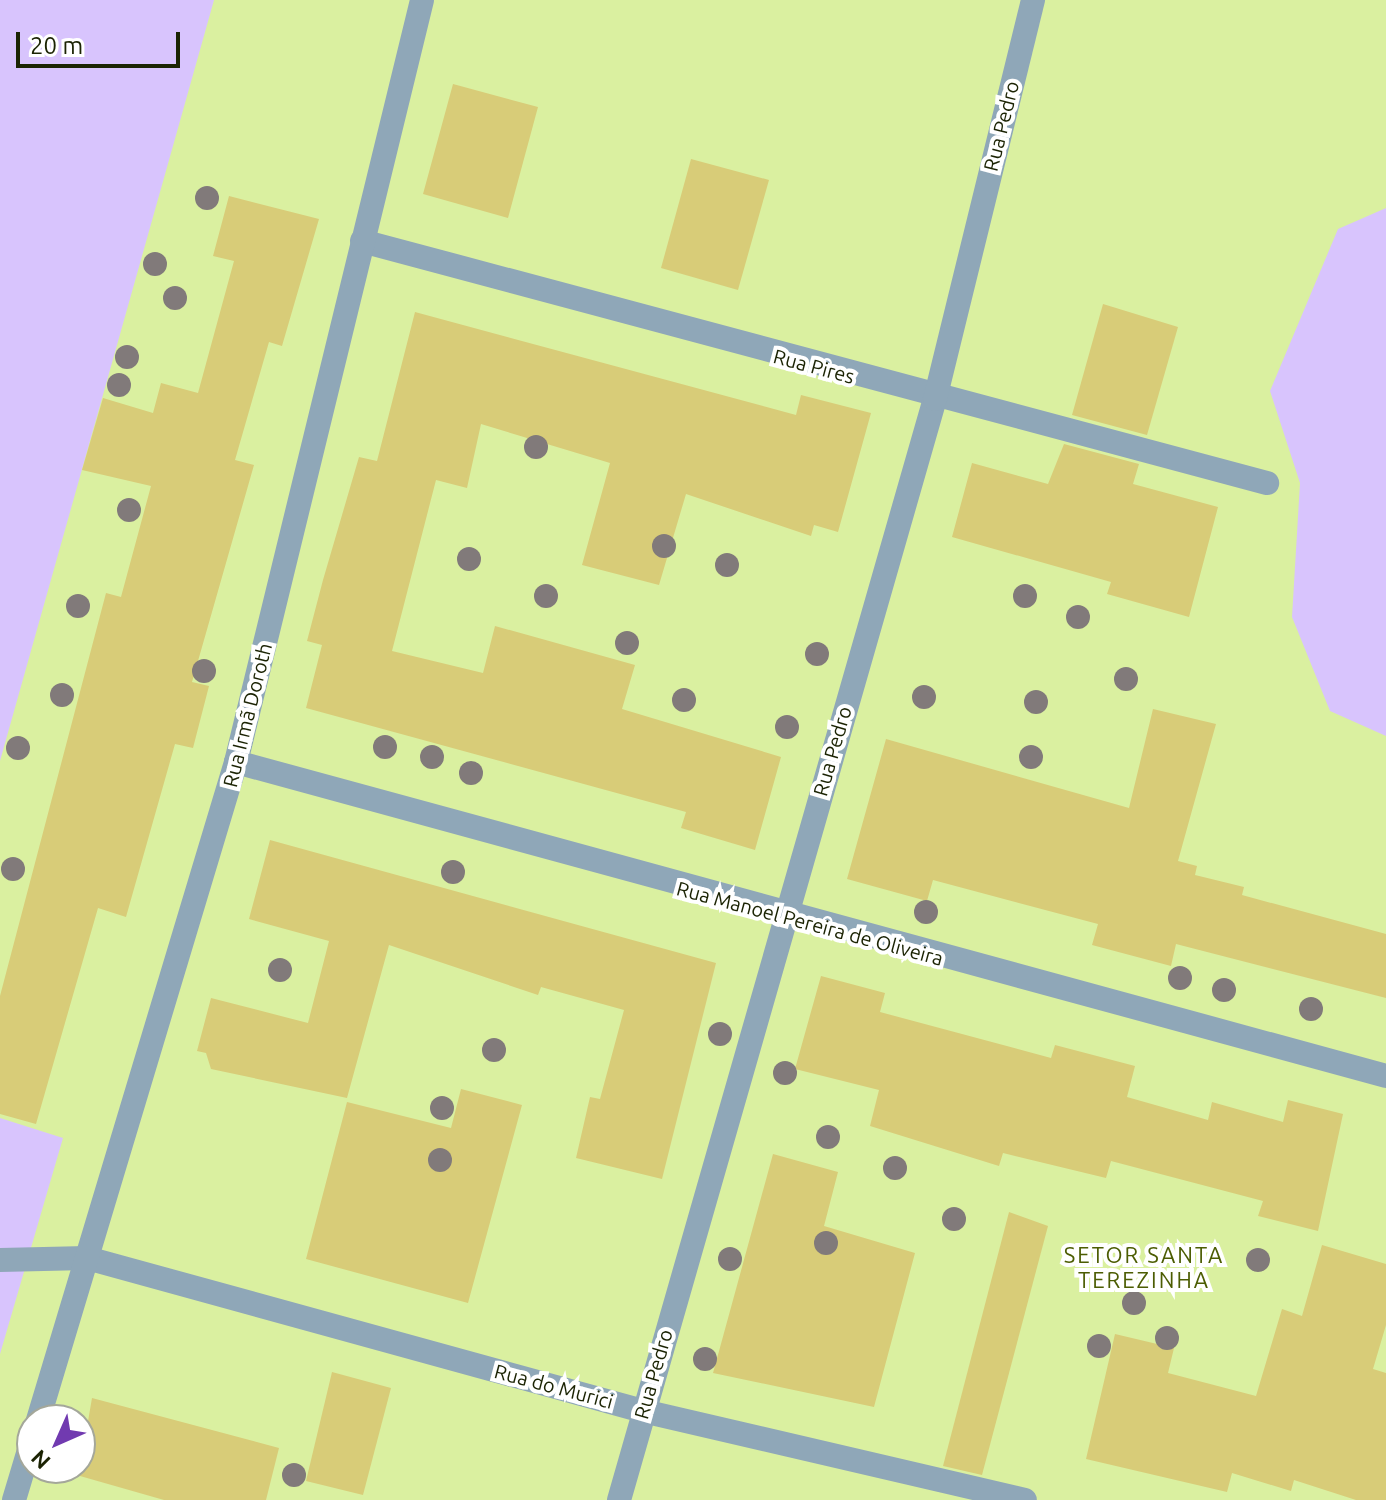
<!DOCTYPE html>
<meta charset="utf-8">
<style>
body{margin:0}
#map{position:relative;width:1386px;height:1500px;overflow:hidden;background:#daf0a0;font-family:Ubuntu,sans-serif}
div>[style]{position:absolute}
[style*='--x']{left:calc(var(--x)*1px);top:calc(var(--y)*1px);width:calc(var(--w)*1px);rotate:calc(var(--a)*1deg)}
.green>*{inset:0;background:#d8c4fd}
.building>*{inset:0;background:#d8cc78}
.lane>*{height:24px;margin:-12px;padding:0 12px;transform-origin:12px;border-radius:12px;background:#8fa7b8}
.street>*{height:24px;margin:-12px;padding:0 12px;transform-origin:12px;border-radius:12px;background:#8fa7b8}
.trees>*{width:24px;height:24px;margin:-12px;border-radius:50%;background:#817a7a}
span{translate:-50% -50%;white-space:nowrap;text-align:center;line-height:1.15;-webkit-text-stroke:8px #fff;paint-order:stroke}
.street-label{font-size:20px;color:#1b2303}
.neighbourhood-label{font-size:22px;color:#4c5d03;letter-spacing:2px}
.north{position:absolute;left:16px;top:1404px;width:80px;height:80px;box-sizing:border-box;background:#fff;border:2px solid #a4a79a;border-radius:50%;rotate:225deg;font-size:22px;font-weight:700;line-height:32px;text-align:center;color:#1b2303}
.north::after{content:'';display:block;margin:auto;width:28px;height:36px;background:#713ab0;clip-path:polygon(50% 0,100% 100%,50% 72%,0 100%)}
.scale{position:absolute;left:16px;top:32px;width:164px;height:36px;box-sizing:border-box;border:4px solid #1b2303;border-top:0;padding-left:10px;font-size:24px;line-height:28px;white-space:nowrap;color:#1b2303;-webkit-text-stroke:6px #fff;paint-order:stroke}
</style>
<div id="map">
<div class="green">
<div style="clip-path:polygon(0 0,214px 0,0 761px)"></div>
<div style="clip-path:polygon(1386px 208px,1386px 736px,1330px 711px,1292px 617px,1300px 483px,1270px 391px,1338px 229px)"></div>
<div style="clip-path:polygon(0 1118px,63px 1138px,0 1354px)"></div>
</div>
<div class="building">
<div style="clip-path:polygon(453px 84px,538px 107px,508px 218px,423px 194px)"></div>
<div style="clip-path:polygon(691px 159px,769px 180px,738px 290px,661px 268px)"></div>
<div style="clip-path:polygon(229px 196px,319px 219px,282px 346px,269px 342px,235px 460px,254px 465px,192px 682px,209px 686px,193px 748px,175px 744px,126px 917px,98px 908px,36px 1124px,0 1114px,0 996px,106px 593px,121px 597px,151px 486px,82px 470px,103px 398px,153px 413px,161px 383px,198px 393px,234px 261px,213px 256px)"></div>
<div style="clip-path:polygon(1103px 304px,1178px 327px,1147px 435px,1072px 415px)"></div>
<div style="clip-path:polygon(415px 312px,796px 415px,801px 395px,871px 413px,838px 532px,814px 525px,811px 536px,686px 494px,659px 585px,582px 565px,610px 463px,481px 424px,467px 488px,436px 480px,392px 651px,483px 673px,495px 626px,635px 665px,622px 709px,781px 757px,755px 850px,681px 828px,686px 812px,306px 708px,322px 645px,307px 641px,323px 580px,359px 457px,377px 461px)"></div>
<div style="clip-path:polygon(1064px 444px,1139px 464px,1133px 484px,1218px 507px,1189px 617px,1107px 594px,1111px 582px,952px 537px,972px 463px,1048px 484px)"></div>
<div style="clip-path:polygon(1153px 709px,1216px 724px,1178px 861px,1197px 866px,1195px 875px,1244px 887px,1242px 895px,1386px 934px,1386px 998px,1176px 944px,1171px 966px,1092px 945px,1098px 924px,933px 880px,927px 901px,847px 879px,886px 739px,1129px 808px)"></div>
<div style="clip-path:polygon(270px 840px,716px 963px,662px 1179px,576px 1158px,590px 1097px,600px 1099px,624px 1010px,541px 987px,538px 995px,389px 945px,347px 1098px,211px 1069px,206px 1053px,197px 1051px,211px 998px,308px 1023px,329px 941px,249px 919px)"></div>
<div style="clip-path:polygon(821px 976px,885px 993px,880px 1012px,1051px 1058px,1055px 1045px,1135px 1066px,1127px 1097px,1208px 1120px,1212px 1102px,1283px 1122px,1288px 1100px,1343px 1114px,1318px 1231px,1258px 1216px,1263px 1201px,1111px 1161px,1106px 1178px,1003px 1153px,999px 1166px,870px 1126px,879px 1090px,795px 1069px)"></div>
<div style="clip-path:polygon(461px 1089px,522px 1105px,468px 1303px,306px 1259px,347px 1102px,451px 1128px)"></div>
<div style="clip-path:polygon(773px 1154px,838px 1172px,824px 1226px,915px 1253px,874px 1407px,713px 1373px)"></div>
<div style="clip-path:polygon(1009px 1212px,1048px 1226px,982px 1475px,943px 1466px)"></div>
<div style="clip-path:polygon(1322px 1245px,1386px 1264px,1386px 1325px,1373px 1369px,1386px 1373px,1386px 1500px,1356px 1500px,1294px 1480px,1291px 1491px,1232px 1473px,1227px 1492px,1086px 1459px,1115px 1334px,1174px 1348px,1168px 1373px,1256px 1396px,1282px 1309px,1302px 1316px)"></div>
<div style="clip-path:polygon(332px 1372px,391px 1388px,363px 1495px,306px 1481px)"></div>
<div style="clip-path:polygon(92px 1398px,279px 1448px,266px 1500px,164px 1500px,73px 1474px,80px 1468px)"></div>
</div>
<div class="lane">
<div style="--x:0;--y:1260;--w:87;--a:-1.3"></div>
</div>
<div class="street">
<div style="--x:362;--y:241;--w:937;--a:14.97"></div>
<div style="--x:236;--y:762;--w:1192;--a:15.27"></div>
<div style="--x:87;--y:1258;--w:577;--a:15.39"></div>
<div style="--x:643;--y:1411;--w:392;--a:13.1"></div>
<div style="--x:38;--y:1420;--w:687;--a:-73.25"></div>
<div style="--x:236;--y:762;--w:784;--a:-76.28"></div>
<div style="--x:14;--y:1500;--w:63;--a:-73.3"></div>
<div style="--x:619;--y:1500;--w:1145;--a:-73.99"></div>
<div style="--x:935;--y:399;--w:411;--a:-76.2"></div>
</div>
<div class="trees">
<div style="left:207px;top:198px"></div>
<div style="left:155px;top:264px"></div>
<div style="left:175px;top:298px"></div>
<div style="left:127px;top:357px"></div>
<div style="left:119px;top:385px"></div>
<div style="left:536px;top:447px"></div>
<div style="left:129px;top:510px"></div>
<div style="left:664px;top:546px"></div>
<div style="left:469px;top:559px"></div>
<div style="left:727px;top:565px"></div>
<div style="left:546px;top:596px"></div>
<div style="left:1025px;top:596px"></div>
<div style="left:78px;top:606px"></div>
<div style="left:1078px;top:617px"></div>
<div style="left:627px;top:643px"></div>
<div style="left:817px;top:654px"></div>
<div style="left:204px;top:671px"></div>
<div style="left:1126px;top:679px"></div>
<div style="left:62px;top:695px"></div>
<div style="left:924px;top:697px"></div>
<div style="left:684px;top:700px"></div>
<div style="left:1036px;top:702px"></div>
<div style="left:787px;top:727px"></div>
<div style="left:385px;top:747px"></div>
<div style="left:18px;top:748px"></div>
<div style="left:432px;top:757px"></div>
<div style="left:1031px;top:757px"></div>
<div style="left:471px;top:773px"></div>
<div style="left:13px;top:869px"></div>
<div style="left:453px;top:872px"></div>
<div style="left:926px;top:912px"></div>
<div style="left:280px;top:970px"></div>
<div style="left:1180px;top:978px"></div>
<div style="left:1224px;top:990px"></div>
<div style="left:1311px;top:1009px"></div>
<div style="left:720px;top:1034px"></div>
<div style="left:494px;top:1050px"></div>
<div style="left:785px;top:1073px"></div>
<div style="left:442px;top:1108px"></div>
<div style="left:828px;top:1137px"></div>
<div style="left:440px;top:1160px"></div>
<div style="left:895px;top:1168px"></div>
<div style="left:954px;top:1219px"></div>
<div style="left:826px;top:1243px"></div>
<div style="left:730px;top:1259px"></div>
<div style="left:1258px;top:1260px"></div>
<div style="left:1134px;top:1303px"></div>
<div style="left:1167px;top:1338px"></div>
<div style="left:1099px;top:1346px"></div>
<div style="left:705px;top:1359px"></div>
<div style="left:294px;top:1475px"></div>
</div>
<div class="street-label">
<span style="left:1001px;top:126px;rotate:-76deg">Rua Pedro</span>
<span style="left:814px;top:366px;rotate:15deg">Rua Pires</span>
<span style="left:247px;top:715px;rotate:-76deg">Rua Irmã Doroth</span>
<span style="left:832px;top:751px;rotate:-74deg">Rua Pedro</span>
<span style="left:810px;top:923px;rotate:15deg">Rua Manoel Pereira de Oliveira</span>
<span style="left:653px;top:1374px;rotate:-74deg">Rua Pedro</span>
<span style="left:554px;top:1386px;rotate:15deg">Rua do Murici</span>
</div>
<div class="neighbourhood-label">
<span style="left:1144px;top:1267px">SETOR SANTA<br>TEREZINHA</span>
</div>
<div class="north">N</div>
<div class="scale">20 m</div>
</div>
